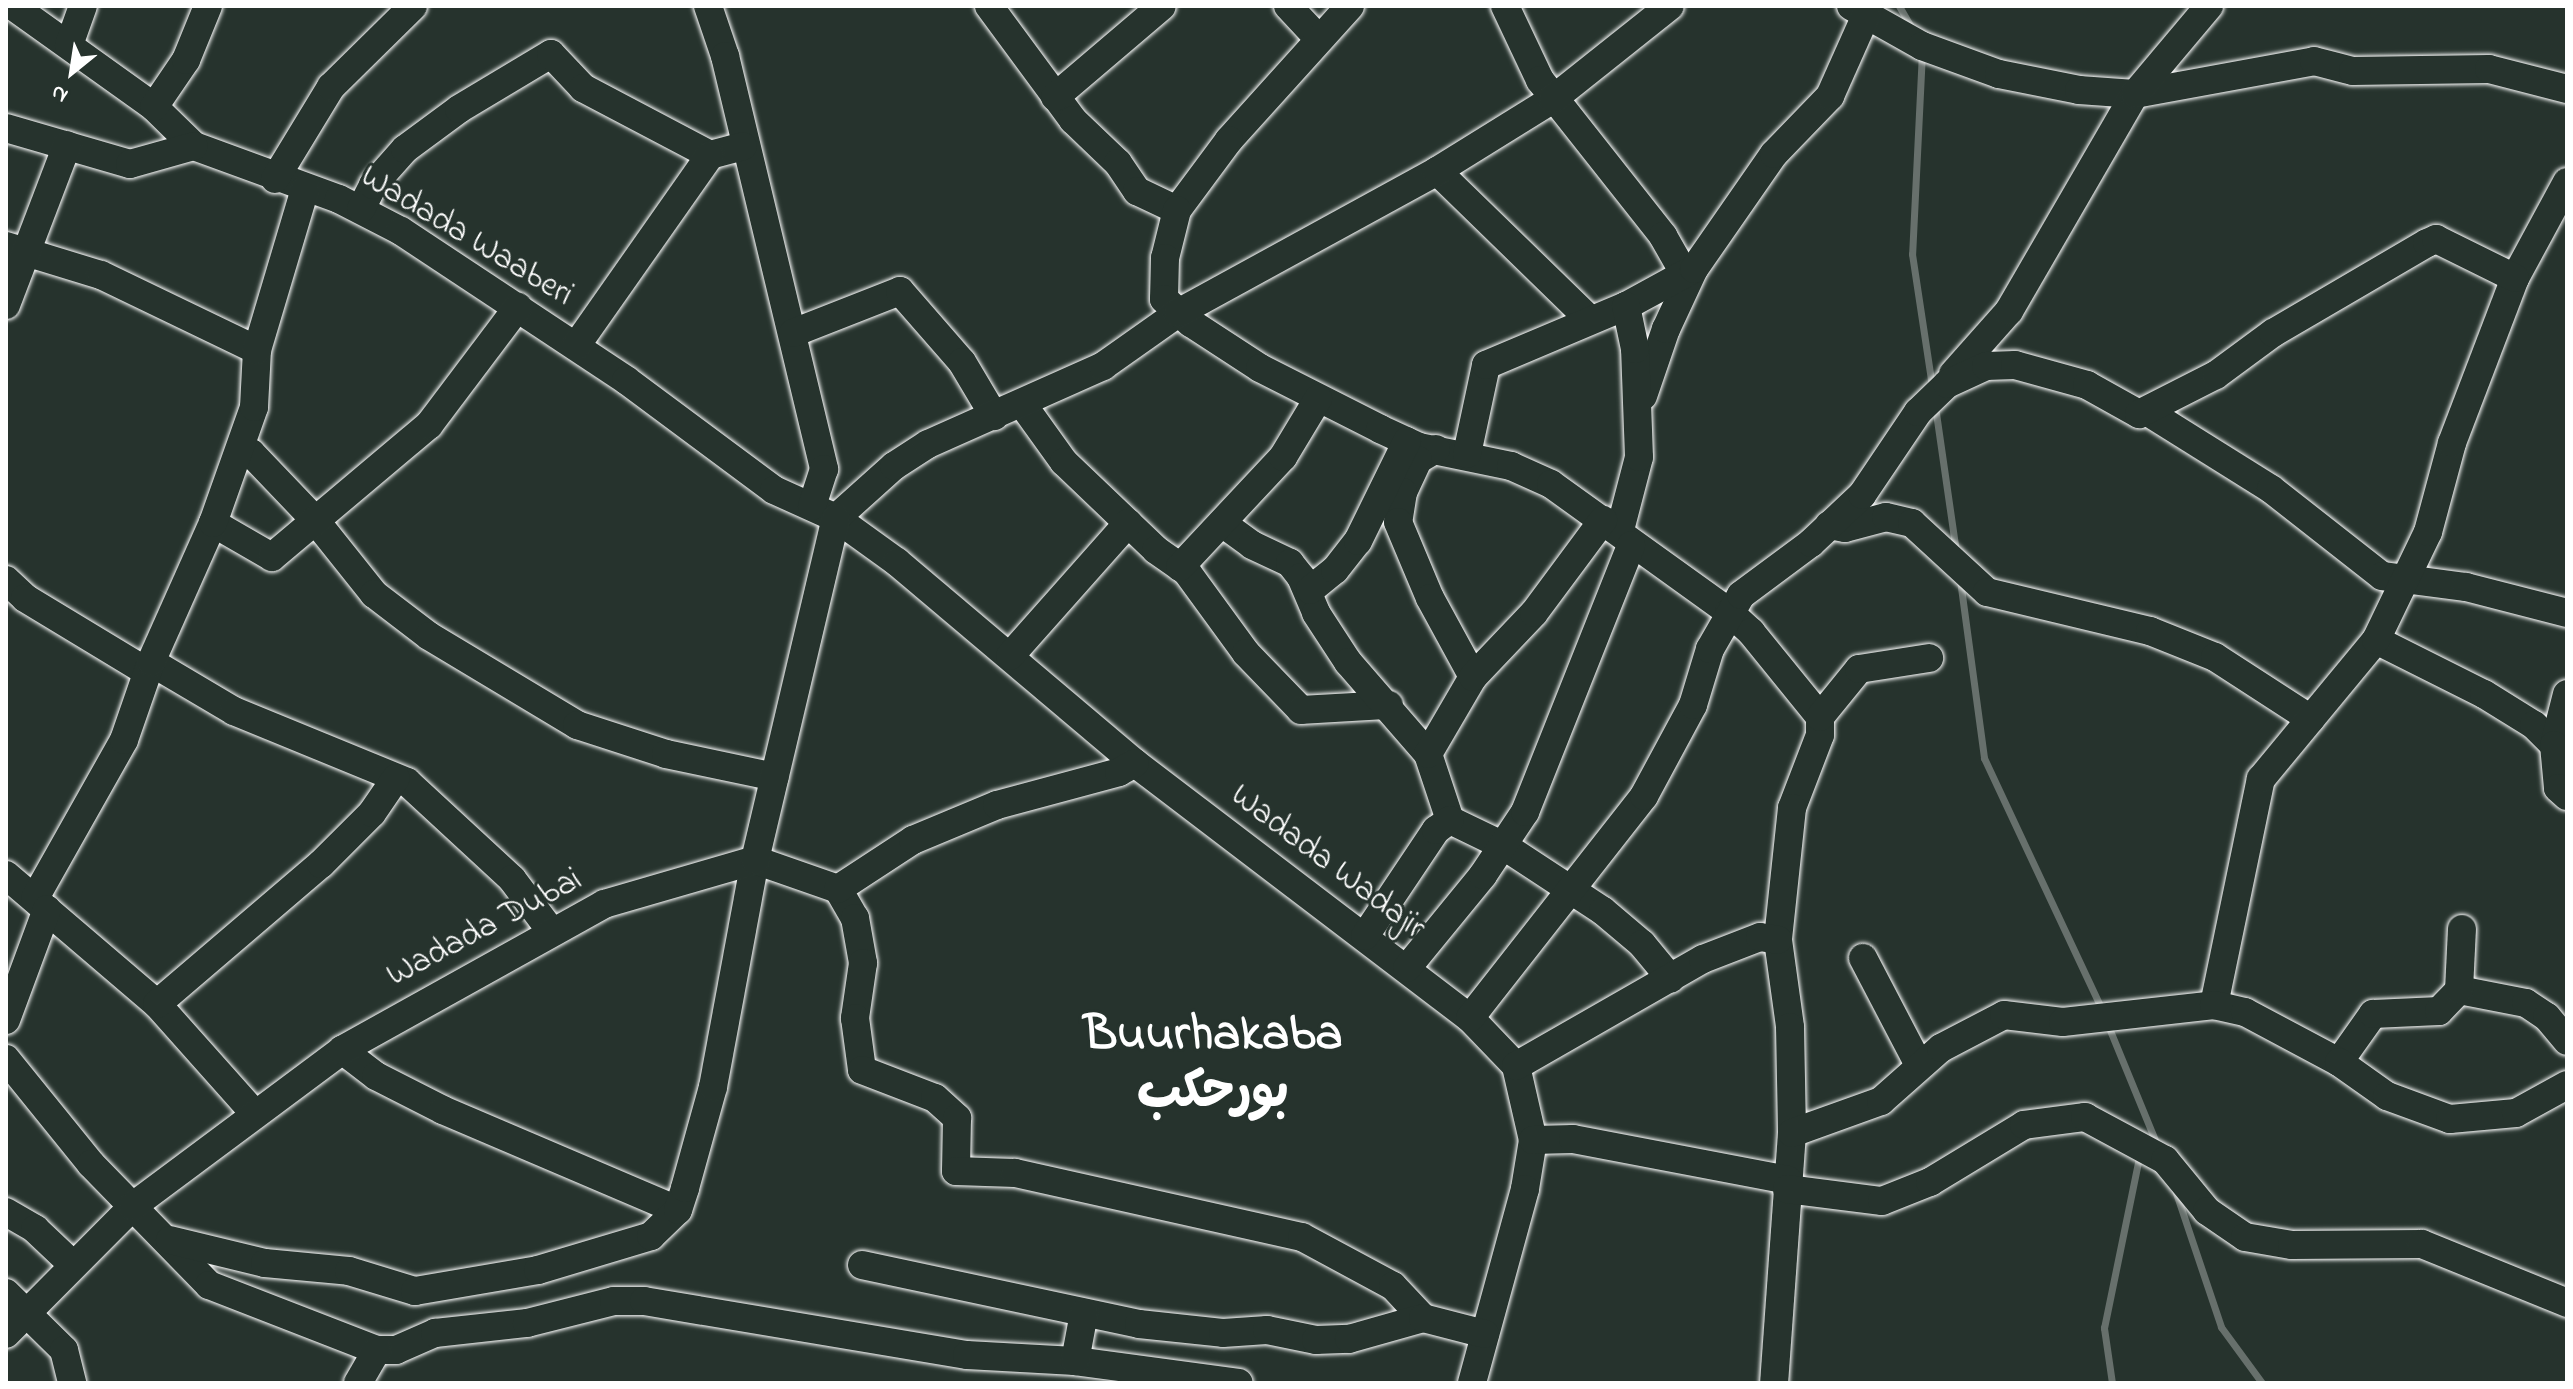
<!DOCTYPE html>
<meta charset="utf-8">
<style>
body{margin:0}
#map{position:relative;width:2573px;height:1389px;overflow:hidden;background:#26332d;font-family:"Indie Flower","Playpen Sans Arabic",sans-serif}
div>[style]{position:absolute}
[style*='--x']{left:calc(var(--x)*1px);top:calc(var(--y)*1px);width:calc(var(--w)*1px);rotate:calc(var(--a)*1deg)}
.stream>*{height:7px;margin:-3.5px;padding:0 3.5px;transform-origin:3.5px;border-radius:3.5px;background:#67706c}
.roads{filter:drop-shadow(0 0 2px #fff) drop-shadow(0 0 2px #fff)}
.minor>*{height:28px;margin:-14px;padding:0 14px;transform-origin:14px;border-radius:14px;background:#26332d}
span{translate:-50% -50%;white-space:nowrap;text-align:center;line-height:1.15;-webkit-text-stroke:6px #26332d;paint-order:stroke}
.street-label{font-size:34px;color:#fff}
.town-label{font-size:50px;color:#fff;font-weight:700}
.frame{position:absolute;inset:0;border:8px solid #fff;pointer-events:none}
.north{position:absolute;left:32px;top:32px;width:80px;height:80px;-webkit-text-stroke:6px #26332d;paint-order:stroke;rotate:210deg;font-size:22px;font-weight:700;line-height:32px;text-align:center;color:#fff}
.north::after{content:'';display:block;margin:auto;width:28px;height:36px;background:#fff;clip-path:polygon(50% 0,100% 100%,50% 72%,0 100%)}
</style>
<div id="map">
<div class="stream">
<div style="--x:1899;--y:6;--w:28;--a:60"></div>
<div style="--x:1922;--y:52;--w:202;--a:92.8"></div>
<div style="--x:1912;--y:254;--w:134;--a:81.4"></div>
<div style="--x:1935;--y:406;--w:148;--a:81.8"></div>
<div style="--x:1960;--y:580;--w:180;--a:82.3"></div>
<div style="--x:1984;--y:758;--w:280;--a:64.9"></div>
<div style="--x:2107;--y:1023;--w:132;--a:67.7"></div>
<div style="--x:2175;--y:1190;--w:145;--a:71.4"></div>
<div style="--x:2221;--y:1327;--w:69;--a:53.8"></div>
<div style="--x:2112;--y:1383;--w:56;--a:-98.3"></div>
<div style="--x:2104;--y:1328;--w:179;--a:-78.4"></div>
</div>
<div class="roads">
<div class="minor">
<div style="--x:13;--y:6;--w:173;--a:35.6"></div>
<div style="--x:154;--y:107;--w:56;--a:44.3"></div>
<div style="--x:194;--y:146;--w:154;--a:20.1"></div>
<div style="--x:339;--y:199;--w:70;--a:27.3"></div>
<div style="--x:401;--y:231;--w:270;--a:33.5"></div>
<div style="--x:626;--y:380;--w:184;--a:36.6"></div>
<div style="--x:774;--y:490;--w:68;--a:24.3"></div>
<div style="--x:836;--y:518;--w:75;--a:35.8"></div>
<div style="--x:897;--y:562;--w:312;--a:40.2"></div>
<div style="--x:1135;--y:763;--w:421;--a:37.3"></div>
<div style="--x:1470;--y:1018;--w:66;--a:46.2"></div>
<div style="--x:1516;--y:1066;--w:76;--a:77.1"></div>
<div style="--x:1533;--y:1140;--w:50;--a:99.3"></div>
<div style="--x:1525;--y:1189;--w:201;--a:105.3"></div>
<div style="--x:708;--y:6;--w:53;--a:71.2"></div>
<div style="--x:725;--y:56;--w:425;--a:76.5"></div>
<div style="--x:824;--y:469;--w:39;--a:108"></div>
<div style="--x:989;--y:6;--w:142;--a:53.6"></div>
<div style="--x:1073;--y:120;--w:62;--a:43.7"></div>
<div style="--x:1118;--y:163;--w:34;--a:56"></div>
<div style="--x:1137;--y:191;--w:44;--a:25.4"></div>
<div style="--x:1288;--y:6;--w:45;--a:46.8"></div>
<div style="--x:1350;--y:6;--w:181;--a:132.1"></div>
<div style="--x:1229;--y:140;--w:87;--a:126.6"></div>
<div style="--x:1177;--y:210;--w:49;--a:104"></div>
<div style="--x:1165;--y:258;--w:41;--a:91.4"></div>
<div style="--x:1164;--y:299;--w:36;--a:42"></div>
<div style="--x:1191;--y:323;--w:82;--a:33.1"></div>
<div style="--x:1260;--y:368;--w:135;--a:26.9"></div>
<div style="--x:1380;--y:429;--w:43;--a:24.8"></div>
<div style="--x:1419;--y:447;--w:94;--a:11.7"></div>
<div style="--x:1511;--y:466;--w:44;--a:24.2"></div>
<div style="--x:1551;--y:484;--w:219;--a:35.7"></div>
<div style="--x:1729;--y:612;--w:30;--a:42"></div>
<div style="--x:1751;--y:632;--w:109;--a:50.9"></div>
<div style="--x:1820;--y:717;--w:18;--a:90"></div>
<div style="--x:1820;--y:735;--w:78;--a:111"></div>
<div style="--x:1792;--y:808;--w:133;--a:96.1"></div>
<div style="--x:1778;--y:940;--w:88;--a:82.1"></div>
<div style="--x:1790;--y:1027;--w:106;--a:88.9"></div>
<div style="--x:1792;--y:1133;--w:251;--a:94.1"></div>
<div style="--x:1505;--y:6;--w:82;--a:64.7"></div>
<div style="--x:1540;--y:80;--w:199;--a:51.7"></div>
<div style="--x:1663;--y:236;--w:40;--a:60.3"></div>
<div style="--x:1851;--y:6;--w:81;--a:29.4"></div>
<div style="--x:1922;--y:46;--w:82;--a:20"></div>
<div style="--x:1999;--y:74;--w:82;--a:11.3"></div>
<div style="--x:2079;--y:90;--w:56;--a:4.1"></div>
<div style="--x:2135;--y:94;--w:182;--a:-10.4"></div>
<div style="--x:2314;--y:61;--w:40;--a:14.4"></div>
<div style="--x:2353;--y:71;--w:136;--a:-0.8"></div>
<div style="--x:2489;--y:69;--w:81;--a:14.4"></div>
<div style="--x:69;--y:45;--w:41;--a:-70.3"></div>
<div style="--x:1055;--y:97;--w:140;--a:-40.4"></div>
<div style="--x:154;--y:107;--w:57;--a:-55.8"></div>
<div style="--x:186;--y:60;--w:58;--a:-67.8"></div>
<div style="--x:6;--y:128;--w:129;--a:16.2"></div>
<div style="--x:130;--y:164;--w:66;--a:-15.7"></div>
<div style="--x:1437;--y:171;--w:211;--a:44.2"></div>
<div style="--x:275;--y:179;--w:108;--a:-58.7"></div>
<div style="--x:331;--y:87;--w:115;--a:-44.6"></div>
<div style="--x:361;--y:209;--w:27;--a:-63"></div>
<div style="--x:373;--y:185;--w:48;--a:-48.4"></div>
<div style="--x:405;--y:149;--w:67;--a:-36.5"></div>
<div style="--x:459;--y:109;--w:107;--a:-30.9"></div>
<div style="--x:551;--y:54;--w:47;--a:46.7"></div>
<div style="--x:583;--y:88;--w:144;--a:27.8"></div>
<div style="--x:710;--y:155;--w:34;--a:-15"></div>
<div style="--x:6;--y:246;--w:99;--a:17"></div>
<div style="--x:101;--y:275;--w:173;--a:25.7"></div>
<div style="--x:6;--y:305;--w:171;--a:-69.1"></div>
<div style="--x:793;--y:333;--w:115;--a:-21.4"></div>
<div style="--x:900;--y:291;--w:94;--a:48.9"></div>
<div style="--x:962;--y:362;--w:63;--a:59.3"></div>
<div style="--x:576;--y:346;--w:233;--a:-54.9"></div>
<div style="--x:1953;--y:374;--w:84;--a:-48.4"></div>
<div style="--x:2009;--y:311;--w:251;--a:-59.9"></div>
<div style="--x:2135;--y:94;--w:115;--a:-49.9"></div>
<div style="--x:1643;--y:396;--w:71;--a:-71.1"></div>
<div style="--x:1666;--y:329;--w:66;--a:-65"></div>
<div style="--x:1023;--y:405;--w:70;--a:54.3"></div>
<div style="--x:1064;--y:462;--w:127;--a:43.7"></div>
<div style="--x:1156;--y:550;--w:38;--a:35"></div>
<div style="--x:1187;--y:572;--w:100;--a:53.9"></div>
<div style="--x:1246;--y:653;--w:79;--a:46"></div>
<div style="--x:1301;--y:710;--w:88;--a:-3.3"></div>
<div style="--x:2148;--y:412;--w:145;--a:32"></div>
<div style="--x:2271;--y:489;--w:141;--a:38.1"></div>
<div style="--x:2382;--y:576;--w:85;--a:7.5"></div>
<div style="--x:2466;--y:587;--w:104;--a:14.4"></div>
<div style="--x:240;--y:449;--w:12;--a:20"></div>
<div style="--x:251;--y:453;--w:93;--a:46.3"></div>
<div style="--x:315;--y:520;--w:95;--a:51.4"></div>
<div style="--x:374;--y:594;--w:69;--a:37.4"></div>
<div style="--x:429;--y:636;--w:173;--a:31"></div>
<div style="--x:577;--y:725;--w:94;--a:18"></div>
<div style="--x:666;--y:754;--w:111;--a:11.9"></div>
<div style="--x:1436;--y:449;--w:21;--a:149"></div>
<div style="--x:1418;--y:460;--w:35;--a:115"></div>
<div style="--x:1403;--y:492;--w:30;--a:99"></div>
<div style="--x:1398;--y:522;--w:82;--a:67.2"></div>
<div style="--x:1430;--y:598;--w:90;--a:61.4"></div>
<div style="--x:1467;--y:454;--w:91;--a:-77.9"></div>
<div style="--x:1486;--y:365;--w:152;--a:-22.9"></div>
<div style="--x:1626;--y:306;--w:77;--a:-28.6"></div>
<div style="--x:1694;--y:269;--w:140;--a:-55.2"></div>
<div style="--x:1774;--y:154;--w:81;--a:-46"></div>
<div style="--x:1830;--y:96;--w:89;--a:-66"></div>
<div style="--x:836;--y:518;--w:78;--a:-41.9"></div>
<div style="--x:894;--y:466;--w:40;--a:-32.9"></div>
<div style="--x:928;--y:444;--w:192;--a:-24"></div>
<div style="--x:1103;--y:366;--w:92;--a:-35.2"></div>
<div style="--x:1178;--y:313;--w:295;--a:-28.7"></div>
<div style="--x:1437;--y:171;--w:137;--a:-31.8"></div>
<div style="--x:1553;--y:99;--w:149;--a:-38.5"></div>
<div style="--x:213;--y:523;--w:68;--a:30"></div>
<div style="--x:272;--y:557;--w:205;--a:-40.1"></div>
<div style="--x:429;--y:425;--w:148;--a:-53"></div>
<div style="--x:1222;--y:523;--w:37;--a:36"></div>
<div style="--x:1252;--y:545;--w:42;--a:25.3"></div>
<div style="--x:1290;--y:563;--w:18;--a:52"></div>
<div style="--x:1301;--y:577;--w:39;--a:67"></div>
<div style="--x:1316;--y:613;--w:59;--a:56.9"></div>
<div style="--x:1348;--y:662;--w:122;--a:49"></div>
<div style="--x:1428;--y:754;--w:70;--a:71.6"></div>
<div style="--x:1450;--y:820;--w:60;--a:25.7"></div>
<div style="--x:1504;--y:846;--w:118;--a:33.3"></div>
<div style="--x:1603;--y:911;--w:51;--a:40.2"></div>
<div style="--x:1642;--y:944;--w:45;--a:50.4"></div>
<div style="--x:1829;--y:525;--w:16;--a:11"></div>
<div style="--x:1845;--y:528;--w:42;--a:-15"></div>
<div style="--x:1886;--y:517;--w:27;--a:13"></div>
<div style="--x:1912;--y:523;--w:102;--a:42.6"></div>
<div style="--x:1987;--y:592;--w:168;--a:13.5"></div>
<div style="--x:2150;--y:631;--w:70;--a:21.8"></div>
<div style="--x:2215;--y:657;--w:114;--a:32.9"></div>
<div style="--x:1620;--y:530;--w:75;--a:-75.4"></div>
<div style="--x:1639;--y:457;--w:108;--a:-92.1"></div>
<div style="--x:1635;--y:349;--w:44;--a:-101.8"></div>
<div style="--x:1180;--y:567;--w:151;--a:-46.9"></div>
<div style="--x:1283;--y:457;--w:68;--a:-58.9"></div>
<div style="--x:6;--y:580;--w:26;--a:43"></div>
<div style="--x:25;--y:598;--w:143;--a:31.2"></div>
<div style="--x:1310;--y:590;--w:32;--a:-39"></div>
<div style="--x:1335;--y:570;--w:37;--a:-52"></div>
<div style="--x:1358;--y:541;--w:111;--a:-63.9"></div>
<div style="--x:2376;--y:640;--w:121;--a:26.6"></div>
<div style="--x:2484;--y:694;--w:59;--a:31.8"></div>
<div style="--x:2534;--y:725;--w:28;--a:45"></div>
<div style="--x:1010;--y:656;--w:178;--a:-48.4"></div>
<div style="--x:151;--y:662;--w:96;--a:30.6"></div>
<div style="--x:234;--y:711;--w:187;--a:22.3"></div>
<div style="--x:407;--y:782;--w:143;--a:42.7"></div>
<div style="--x:512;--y:879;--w:65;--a:53.1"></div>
<div style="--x:2567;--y:694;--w:53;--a:104.3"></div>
<div style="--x:2554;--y:745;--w:43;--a:84.7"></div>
<div style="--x:2558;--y:788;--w:12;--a:42"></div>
<div style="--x:1820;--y:717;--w:62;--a:-50.9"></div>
<div style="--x:1859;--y:669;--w:71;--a:-8.9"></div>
<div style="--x:1428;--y:754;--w:89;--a:-59.7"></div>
<div style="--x:1473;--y:677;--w:88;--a:-46.4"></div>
<div style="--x:1534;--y:613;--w:116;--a:-53.4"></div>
<div style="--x:6;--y:875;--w:199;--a:40.5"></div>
<div style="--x:157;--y:1004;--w:146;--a:48.3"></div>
<div style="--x:838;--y:889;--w:34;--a:60"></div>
<div style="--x:855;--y:918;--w:46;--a:79.9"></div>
<div style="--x:863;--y:963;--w:56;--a:98.3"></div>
<div style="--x:855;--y:1018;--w:52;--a:82.3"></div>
<div style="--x:862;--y:1070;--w:78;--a:21"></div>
<div style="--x:935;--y:1098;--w:30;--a:42"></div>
<div style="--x:957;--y:1118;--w:53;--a:91.1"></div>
<div style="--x:956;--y:1171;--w:59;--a:1.9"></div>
<div style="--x:1015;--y:1173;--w:294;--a:12.6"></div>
<div style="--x:1302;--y:1237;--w:103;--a:28.3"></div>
<div style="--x:1393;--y:1286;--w:44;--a:46.8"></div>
<div style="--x:35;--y:898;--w:181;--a:-60.6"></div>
<div style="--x:124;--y:740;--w:83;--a:-70.9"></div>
<div style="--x:151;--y:662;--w:152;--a:-66"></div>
<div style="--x:213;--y:523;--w:123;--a:-70.5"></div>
<div style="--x:254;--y:407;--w:57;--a:-87"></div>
<div style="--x:257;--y:350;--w:168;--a:-73.4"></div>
<div style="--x:1365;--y:936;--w:128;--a:-56.2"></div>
<div style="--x:1436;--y:830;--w:17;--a:-36"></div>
<div style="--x:1863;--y:958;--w:121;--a:62.4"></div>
<div style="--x:1407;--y:968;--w:120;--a:-50.7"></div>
<div style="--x:1483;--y:875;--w:76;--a:-56.3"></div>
<div style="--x:1525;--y:812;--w:287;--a:-68.3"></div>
<div style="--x:2459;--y:990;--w:68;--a:11"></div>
<div style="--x:2526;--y:1003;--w:25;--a:34"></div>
<div style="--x:2547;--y:1017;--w:31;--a:50"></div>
<div style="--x:157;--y:1004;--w:216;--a:-40.5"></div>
<div style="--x:321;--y:864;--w:72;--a:-45"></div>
<div style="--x:372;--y:813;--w:42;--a:-55.6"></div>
<div style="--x:2214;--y:1005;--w:231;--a:-78.3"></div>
<div style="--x:2261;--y:779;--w:180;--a:-50.4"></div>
<div style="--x:2376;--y:640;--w:120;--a:-64.3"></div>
<div style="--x:2428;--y:532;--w:92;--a:-74.9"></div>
<div style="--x:2452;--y:443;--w:177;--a:-69.1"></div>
<div style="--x:2515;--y:278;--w:109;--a:-61.6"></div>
<div style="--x:1470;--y:1018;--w:282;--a:-51.9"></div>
<div style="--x:1644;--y:796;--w:103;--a:-61.7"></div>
<div style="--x:1693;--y:705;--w:59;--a:-73.1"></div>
<div style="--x:1710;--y:649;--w:62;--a:-60.1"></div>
<div style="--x:1741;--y:595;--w:87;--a:-36.6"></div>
<div style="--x:1811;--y:543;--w:70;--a:-43.3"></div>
<div style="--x:1862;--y:495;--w:100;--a:-56"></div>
<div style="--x:1918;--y:412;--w:40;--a:-44"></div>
<div style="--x:1947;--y:384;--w:43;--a:-24.8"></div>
<div style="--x:1986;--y:366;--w:29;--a:-2"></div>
<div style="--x:2015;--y:365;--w:75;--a:15.5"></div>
<div style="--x:2087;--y:385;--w:60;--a:29.1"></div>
<div style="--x:2139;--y:414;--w:86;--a:-26.9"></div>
<div style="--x:2216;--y:375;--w:71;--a:-36.4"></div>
<div style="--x:2273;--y:333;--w:178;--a:-30.3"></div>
<div style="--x:2427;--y:243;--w:10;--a:-24"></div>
<div style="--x:2436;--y:239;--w:88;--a:26.3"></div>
<div style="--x:6;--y:1020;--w:118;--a:-69.7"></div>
<div style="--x:342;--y:1050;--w:43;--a:37.4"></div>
<div style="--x:376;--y:1076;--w:75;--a:26.9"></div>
<div style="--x:443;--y:1110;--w:255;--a:23.1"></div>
<div style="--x:6;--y:1059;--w:135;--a:51"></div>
<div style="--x:91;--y:1164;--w:169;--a:45.7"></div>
<div style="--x:209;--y:1285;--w:180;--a:21.2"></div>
<div style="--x:377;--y:1350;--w:19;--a:0"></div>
<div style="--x:396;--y:1350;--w:43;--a:-23.6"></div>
<div style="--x:435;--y:1333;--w:93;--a:-6.2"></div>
<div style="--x:527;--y:1323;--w:90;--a:-14.2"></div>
<div style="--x:614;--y:1301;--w:30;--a:0"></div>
<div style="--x:644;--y:1301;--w:327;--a:9.5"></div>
<div style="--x:967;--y:1355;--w:108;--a:3.2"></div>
<div style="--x:1075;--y:1361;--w:165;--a:7.6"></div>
<div style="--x:2339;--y:1062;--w:59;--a:-54.7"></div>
<div style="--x:2373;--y:1014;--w:66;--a:-2.6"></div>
<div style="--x:2439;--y:1011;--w:29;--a:-46"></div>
<div style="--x:2459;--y:990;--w:61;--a:-87.2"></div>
<div style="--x:1516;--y:1066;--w:215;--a:-29.8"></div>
<div style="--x:1703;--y:959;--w:61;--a:-21.1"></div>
<div style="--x:1760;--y:937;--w:18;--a:9"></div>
<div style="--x:1792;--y:1133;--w:95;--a:-19.8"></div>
<div style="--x:1881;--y:1101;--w:80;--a:-41.5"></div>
<div style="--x:1941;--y:1048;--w:71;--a:-27.6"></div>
<div style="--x:2004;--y:1015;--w:59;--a:6.8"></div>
<div style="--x:2063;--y:1022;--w:152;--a:-6.4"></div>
<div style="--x:2214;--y:1005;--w:32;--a:13"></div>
<div style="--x:2245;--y:1012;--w:106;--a:28"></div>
<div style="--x:2339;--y:1062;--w:59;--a:35.3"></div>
<div style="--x:2387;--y:1096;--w:67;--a:20.1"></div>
<div style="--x:2450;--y:1119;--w:66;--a:-5.2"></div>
<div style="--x:2516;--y:1113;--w:58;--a:-28.8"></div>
<div style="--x:1533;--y:1140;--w:40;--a:-1.4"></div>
<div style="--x:1573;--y:1139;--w:219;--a:10.8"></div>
<div style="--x:1787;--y:1189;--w:96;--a:7.2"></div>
<div style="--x:1882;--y:1201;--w:52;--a:-21.6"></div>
<div style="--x:1930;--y:1182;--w:110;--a:-31.2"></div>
<div style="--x:2024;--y:1125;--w:62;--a:-7.5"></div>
<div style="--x:2085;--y:1117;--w:91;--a:28.3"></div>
<div style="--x:2165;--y:1160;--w:66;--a:50.5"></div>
<div style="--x:2207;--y:1211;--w:46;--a:34.4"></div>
<div style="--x:2245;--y:1237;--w:48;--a:9.7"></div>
<div style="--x:2292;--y:1245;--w:130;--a:-0.4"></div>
<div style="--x:2422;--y:1244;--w:157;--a:22.1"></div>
<div style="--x:6;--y:1212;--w:34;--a:30"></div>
<div style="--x:35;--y:1229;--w:51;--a:43.4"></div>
<div style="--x:170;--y:1240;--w:98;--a:13.6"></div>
<div style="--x:265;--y:1263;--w:84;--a:5.4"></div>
<div style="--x:349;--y:1271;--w:69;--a:16.9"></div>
<div style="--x:415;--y:1291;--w:125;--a:-9.7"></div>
<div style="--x:538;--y:1270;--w:118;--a:-16.7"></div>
<div style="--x:651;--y:1236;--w:37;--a:-44"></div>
<div style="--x:678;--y:1210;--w:23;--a:-72"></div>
<div style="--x:685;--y:1188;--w:105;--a:-74.5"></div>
<div style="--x:713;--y:1087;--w:231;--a:-79.5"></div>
<div style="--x:755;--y:860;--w:88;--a:19.3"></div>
<div style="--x:838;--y:889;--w:90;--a:-33.2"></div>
<div style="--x:913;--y:840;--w:91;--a:-22.6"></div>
<div style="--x:997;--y:805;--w:126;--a:-15.1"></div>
<div style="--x:1119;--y:772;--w:18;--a:-29"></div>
<div style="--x:862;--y:1265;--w:283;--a:12"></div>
<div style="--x:1139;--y:1324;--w:84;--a:6.1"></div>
<div style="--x:1223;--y:1333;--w:44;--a:-3.9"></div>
<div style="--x:1267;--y:1330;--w:50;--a:11.5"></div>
<div style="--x:1316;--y:1340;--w:33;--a:-2"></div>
<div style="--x:1349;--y:1339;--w:77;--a:-15.8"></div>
<div style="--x:1423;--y:1318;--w:64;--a:14.5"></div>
<div style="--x:6;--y:1293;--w:81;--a:44.5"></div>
<div style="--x:64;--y:1350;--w:34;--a:76"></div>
<div style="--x:6;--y:1334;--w:180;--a:-45.2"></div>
<div style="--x:133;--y:1206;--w:261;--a:-36.7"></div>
<div style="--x:342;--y:1050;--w:300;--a:-29.1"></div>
<div style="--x:604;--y:904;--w:157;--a:-16.2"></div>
<div style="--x:755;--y:860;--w:351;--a:-76.7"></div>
<div style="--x:1075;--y:1361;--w:49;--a:-79.4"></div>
<div style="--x:358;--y:1383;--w:38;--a:-60"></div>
</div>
</div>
<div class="street-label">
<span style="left:466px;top:237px;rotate:31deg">Wadada Waaberi</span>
<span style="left:1327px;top:863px;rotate:37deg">Wadada Wadajir</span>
<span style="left:485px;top:929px;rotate:-28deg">Wadada Dubai</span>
</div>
<div class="town-label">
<span style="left:1213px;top:1064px">Buurhakaba<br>بورحكب</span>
</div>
<div class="frame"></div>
<div class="north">N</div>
</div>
